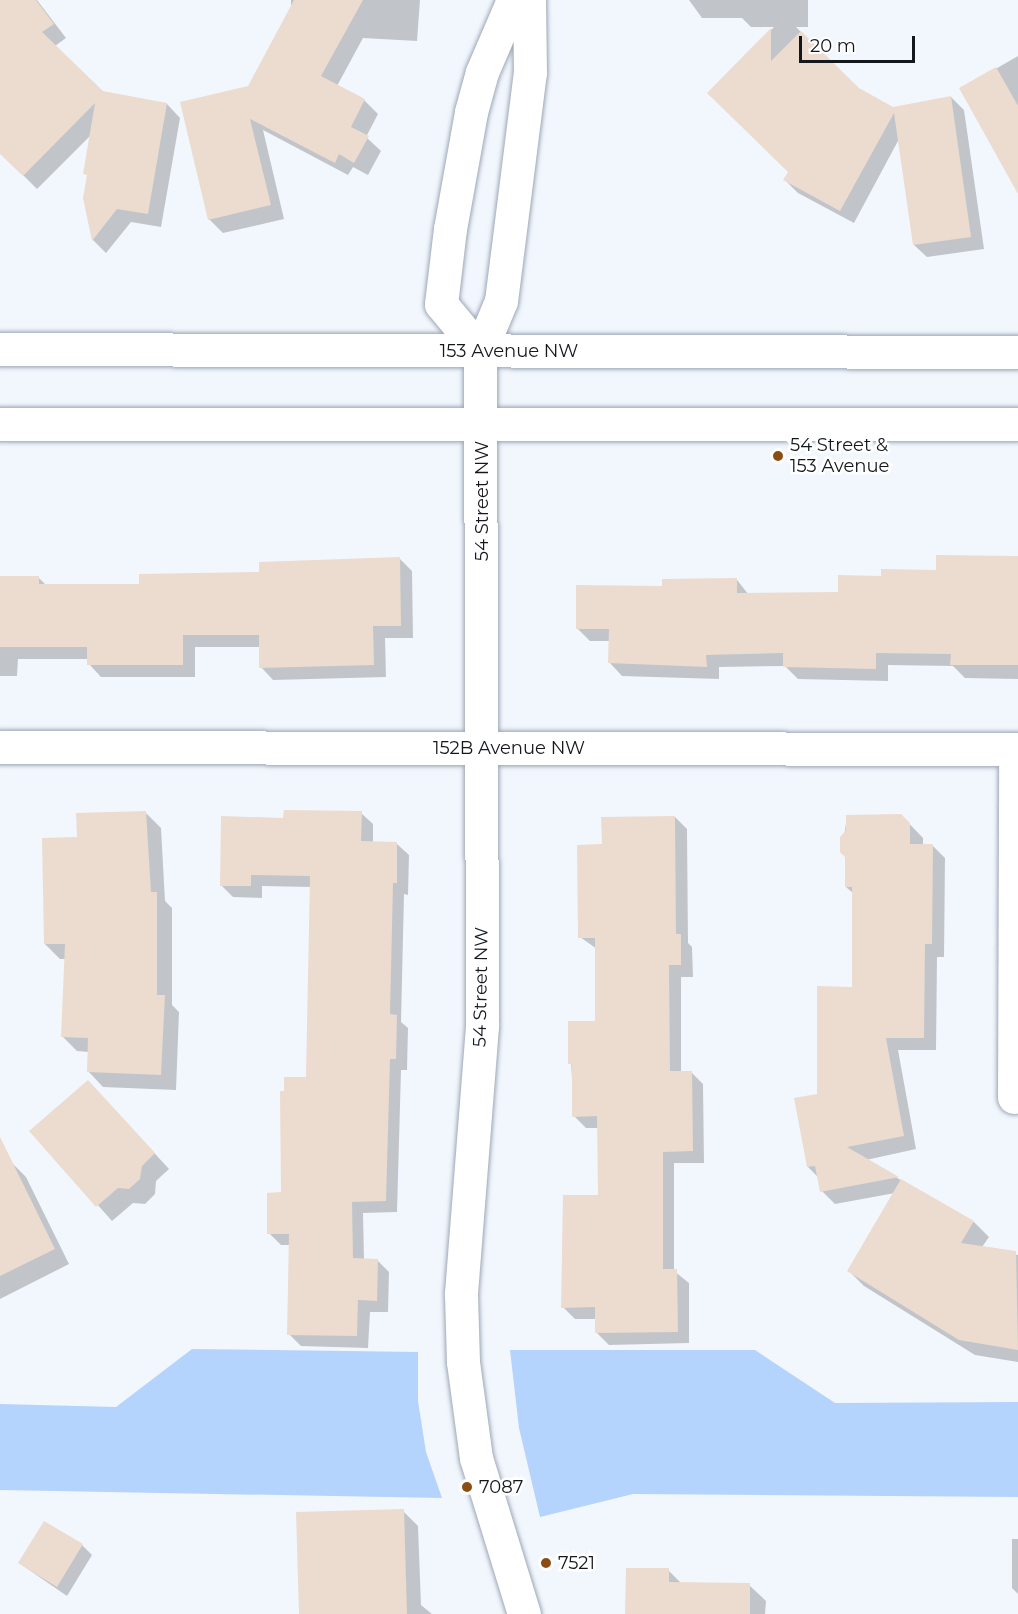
<!DOCTYPE html>
<style>
body{margin:0}
#map{position:relative;width:1018px;height:1614px;overflow:hidden;background:#f2f7fd;font-family:Montserrat,sans-serif}
div>[style]{position:absolute}
[style*='--x']{left:calc(var(--x)*1px);top:calc(var(--y)*1px);width:calc(var(--w)*1px);rotate:calc(var(--a)*1deg)}
.green>*{inset:0;background:#b4d3fd}
.shadow>*{inset:0;background:#0003}
.building>*{inset:0;background:#ecdbcf}
.roads{filter:drop-shadow(0 0 2px #9da7b7) drop-shadow(0 0 2px #9da7b7)}
.street>*{height:33px;margin:-16.5px;padding:0 16.5px;transform-origin:16.5px;border-radius:16.5px;background:#fff}
.secondary>*{height:33px;margin:-16.5px;padding:0 16.5px;transform-origin:16.5px;border-radius:16.5px;background:#fff}
.dots>*{width:16px;height:16px;translate:-50% -50%;box-sizing:border-box;border:3px solid #fff;border-radius:50%}
span{translate:-50% -50%;white-space:nowrap;text-align:center;line-height:1.15;-webkit-text-stroke:5px #fff;paint-order:stroke}
.street-label{font-size:18px;color:#14181d}
.poi-label{font-size:18px;color:#14181d}
.left{translate:0 -50%;text-align:left}
.scale{position:absolute;left:799px;top:36px;width:116px;height:27px;box-sizing:border-box;border:3px solid #14181d;border-top:0;padding-left:8px;font-size:18px;line-height:21px;white-space:nowrap;color:#14181d;-webkit-text-stroke:4px #fff;paint-order:stroke}
</style>
<div id="map">
<div class="green">
<div style="clip-path:polygon(192px 1349px,418px 1352px,418px 1401px,426px 1452px,442px 1498px,0 1490px,0 1404px,116px 1407px)"></div>
<div style="clip-path:polygon(510px 1350px,755px 1350px,835px 1403px,1018px 1402px,1018px 1497px,633px 1494px,540px 1517px,519px 1428px)"></div>
</div>
<div class="shadow">
<div style="clip-path:polygon(9px 0,37px 0,66px 38px,55px 46px,102px 92px,167px 104px,180px 118px,161px 227px,131px 222px,106px 253px,93px 240px,85px 198px,92px 134px,37px 189px,0 152px,0 7px)"></div>
<div style="clip-path:polygon(291px 0,420px 0,417px 41px,363px 38px,337px 86px,364px 100px,378px 114px,366px 137px,381px 151px,368px 175px,353px 167px,348px 175px,263px 130px,284px 219px,223px 233px,209px 219px,249px 88px,291px 9px)"></div>
<div style="clip-path:polygon(689px 0,808px 0,808px 27px,796px 27px,858px 89px,892px 108px,951px 97px,964px 110px,984px 249px,927px 257px,914px 245px,899px 139px,854px 223px,798px 193px,785px 180px,789px 172px,710px 93px,774px 27px,751px 27px,742px 18px,702px 18px)"></div>
<div style="clip-path:polygon(1018px 56px,1018px 185px,961px 89px)"></div>
<div style="clip-path:polygon(1018px 556px,1018px 679px,965px 678px,953px 666px,888px 665px,888px 681px,798px 679px,785px 666px,719px 667px,719px 679px,622px 676px,610px 663px,610px 641px,590px 641px,577px 628px,663px 587px,737px 580px,749px 595px,839px 593px,882px 577px,938px 571px,938px 557px)"></div>
<div style="clip-path:polygon(399px 558px,412px 571px,413px 638px,385px 638px,386px 677px,273px 680px,261px 667px,261px 647px,195px 647px,195px 677px,101px 677px,89px 664px,89px 659px,18px 659px,17px 676px,0 676px,0 577px,39px 578px,46px 585px,140px 585px)"></div>
<div style="clip-path:polygon(146px 813px,161px 828px,165px 901px,172px 908px,172px 1005px,179px 1012px,176px 1090px,103px 1087px,88px 1071px,89px 1052px,77px 1051px,62px 1036px,65px 959px,60px 959px,45px 944px,78px 838px)"></div>
<div style="clip-path:polygon(361px 813px,373px 824px,373px 843px,397px 844px,409px 855px,408px 895px,404px 894px,401px 1022px,408px 1028px,407px 1070px,401px 1070px,397px 1212px,363px 1213px,364px 1260px,377px 1260px,389px 1272px,388px 1312px,370px 1312px,368px 1348px,301px 1346px,289px 1334px,291px 1245px,281px 1245px,269px 1233px,283px 1193px,307px 1079px,311px 887px,262px 886px,262px 898px,233px 897px,221px 885px,285px 819px)"></div>
<div style="clip-path:polygon(901px 815px,923px 838px,923px 845px,932px 845px,945px 858px,944px 957px,937px 957px,936px 1050px,898px 1050px,916px 1149px,866px 1160px,974px 1222px,989px 1237px,982px 1247px,1018px 1255px,1018px 1362px,975px 1355px,864px 1286px,849px 1271px,895px 1193px,835px 1204px,822px 1191px,819px 1178px,808px 1167px,819px 1095px,854px 989px,854px 894px,846px 887px,846px 857px,842px 852px,847px 816px)"></div>
<div style="clip-path:polygon(675px 817px,687px 829px,688px 943px,692px 947px,693px 977px,681px 977px,681px 1072px,691px 1072px,703px 1084px,704px 1163px,674px 1163px,674px 1271px,689px 1283px,689px 1343px,609px 1345px,597px 1333px,597px 1319px,575px 1319px,563px 1307px,599px 1197px,599px 1128px,586px 1128px,574px 1116px,569px 1022px,597px 1022px,597px 949px,580px 937px,604px 845px)"></div>
<div style="clip-path:polygon(103px 1097px,169px 1169px,156px 1181px,155px 1194px,145px 1204px,133px 1203px,112px 1221px,32px 1131px)"></div>
<div style="clip-path:polygon(11px 1162px,26px 1177px,69px 1264px,0 1299px,0 1168px)"></div>
<div style="clip-path:polygon(403px 1511px,418px 1526px,421px 1605px,432px 1614px,311px 1614px)"></div>
<div style="clip-path:polygon(1012px 1539px,1018px 1539px,1018px 1594px,1012px 1588px)"></div>
<div style="clip-path:polygon(82px 1545px,92px 1555px,67px 1596px,19px 1563px)"></div>
<div style="clip-path:polygon(668px 1570px,682px 1584px,749px 1585px,766px 1601px,765px 1614px,627px 1614px)"></div>
</div>
<div class="building">
<div style="clip-path:polygon(0 0,36px 0,54px 24px,42px 32px,103px 91px,167px 103px,148px 214px,117px 209px,92px 241px,83px 198px,87px 175px,83px 174px,95px 103px,23px 176px,0 154px)"></div>
<div style="clip-path:polygon(294px 0,363px 0,321px 76px,365px 99px,351px 127px,369px 136px,354px 163px,339px 154px,335px 163px,250px 119px,271px 205px,208px 220px,180px 102px,248px 86px)"></div>
<div style="clip-path:polygon(771px 28px,771px 61px,801px 31px,859px 88px,893px 107px,951px 96px,971px 237px,913px 245px,894px 113px,840px 211px,783px 180px,788px 172px,707px 93px)"></div>
<div style="clip-path:polygon(996px 67px,1018px 106px,1018px 194px,959px 88px)"></div>
<div style="clip-path:polygon(936px 555px,1018px 556px,1018px 665px,950px 665px,951px 654px,876px 653px,876px 669px,783px 667px,783px 653px,706px 655px,707px 667px,608px 663px,609px 629px,576px 629px,576px 585px,662px 586px,662px 579px,737px 578px,737px 593px,838px 592px,838px 575px,881px 576px,881px 569px,936px 570px)"></div>
<div style="clip-path:polygon(400px 557px,401px 626px,373px 626px,374px 665px,259px 668px,259px 635px,183px 635px,183px 665px,87px 665px,87px 647px,0 647px,0 576px,39px 576px,39px 584px,139px 584px,139px 574px,259px 572px,259px 562px)"></div>
<div style="clip-path:polygon(284px 810px,362px 811px,361px 841px,397px 842px,397px 883px,393px 883px,390px 1014px,397px 1015px,396px 1059px,390px 1059px,386px 1201px,352px 1202px,353px 1258px,378px 1259px,377px 1301px,358px 1300px,357px 1336px,287px 1335px,289px 1234px,267px 1234px,267px 1193px,281px 1192px,280px 1091px,284px 1091px,284px 1077px,306px 1077px,310px 876px,251px 875px,251px 886px,220px 886px,221px 816px,283px 818px)"></div>
<div style="clip-path:polygon(146px 811px,151px 892px,157px 892px,157px 995px,165px 995px,161px 1075px,87px 1072px,88px 1038px,61px 1037px,65px 944px,44px 944px,42px 838px,77px 837px,76px 813px)"></div>
<div style="clip-path:polygon(901px 814px,910px 823px,910px 844px,933px 844px,932px 944px,925px 944px,924px 1038px,886px 1038px,904px 1136px,847px 1147px,899px 1177px,820px 1192px,815px 1166px,807px 1167px,794px 1098px,817px 1094px,817px 986px,852px 987px,852px 887px,845px 887px,845px 857px,840px 852px,840px 837px,846px 830px,846px 815px)"></div>
<div style="clip-path:polygon(675px 816px,676px 934px,681px 934px,681px 965px,669px 965px,670px 1071px,692px 1071px,693px 1151px,663px 1152px,663px 1269px,677px 1269px,678px 1332px,595px 1333px,595px 1307px,561px 1308px,563px 1195px,598px 1195px,597px 1116px,572px 1117px,572px 1064px,568px 1064px,568px 1021px,595px 1021px,595px 938px,578px 938px,577px 845px,602px 844px,601px 817px)"></div>
<div style="clip-path:polygon(88px 1080px,155px 1153px,142px 1166px,140px 1179px,129px 1189px,118px 1188px,96px 1207px,29px 1131px)"></div>
<div style="clip-path:polygon(0 1137px,55px 1249px,0 1276px)"></div>
<div style="clip-path:polygon(901px 1179px,974px 1221px,961px 1243px,1016px 1251px,1018px 1350px,959px 1340px,847px 1271px)"></div>
<div style="clip-path:polygon(404px 1509px,407px 1614px,299px 1614px,296px 1512px)"></div>
<div style="clip-path:polygon(44px 1521px,83px 1544px,57px 1587px,18px 1563px)"></div>
<div style="clip-path:polygon(626px 1568px,669px 1568px,669px 1582px,750px 1583px,750px 1614px,625px 1614px)"></div>
</div>
<div class="roads">
<div class="street">
<div style="--x:0;--y:747;--w:1018;--a:0.11"></div>
<div style="--x:1014;--y:1097;--w:348;--a:-89.8"></div>
</div>
<div class="secondary">
<div style="--x:0;--y:349;--w:1018;--a:0.17"></div>
<div style="--x:480;--y:351;--w:61;--a:-129.7"></div>
<div style="--x:441;--y:304;--w:76;--a:-83.2"></div>
<div style="--x:450;--y:229;--w:119;--a:-79.8"></div>
<div style="--x:471;--y:112;--w:41;--a:-74.6"></div>
<div style="--x:482;--y:72;--w:78;--a:-66.7"></div>
<div style="--x:0;--y:424;--w:1018;--a:0"></div>
<div style="--x:524;--y:1614;--w:163;--a:-107.1"></div>
<div style="--x:476;--y:1458;--w:97;--a:-97.7"></div>
<div style="--x:463;--y:1362;--w:69;--a:-91.7"></div>
<div style="--x:461;--y:1293;--w:268;--a:-85.5"></div>
<div style="--x:482;--y:1026;--w:675;--a:-90.17"></div>
<div style="--x:480;--y:351;--w:54;--a:-67.2"></div>
<div style="--x:501;--y:301;--w:230;--a:-82.8"></div>
<div style="--x:530;--y:73;--w:73;--a:-90.8"></div>
</div>
</div>
<div class="dots">
<div style="left:778px;top:456px;background:#8b4d11"></div>
<div style="left:467px;top:1487px;background:#8b4d11"></div>
<div style="left:546px;top:1563px;background:#8b4d11"></div>
</div>
<div class="street-label">
<span style="left:509px;top:351px">153 Avenue NW</span>
<span style="left:482px;top:501px;rotate:-90deg">54 Street NW</span>
<span style="left:509px;top:748px">152B Avenue NW</span>
<span style="left:481px;top:987px;rotate:-89deg">54 Street NW</span>
</div>
<div class="poi-label">
<span class="left" style="left:790px;top:456px">54 Street &amp;<br>153 Avenue</span>
<span class="left" style="left:479px;top:1487px">7087</span>
<span class="left" style="left:558px;top:1563px">7521</span>
</div>
<div class="scale">20 m</div>
</div>
